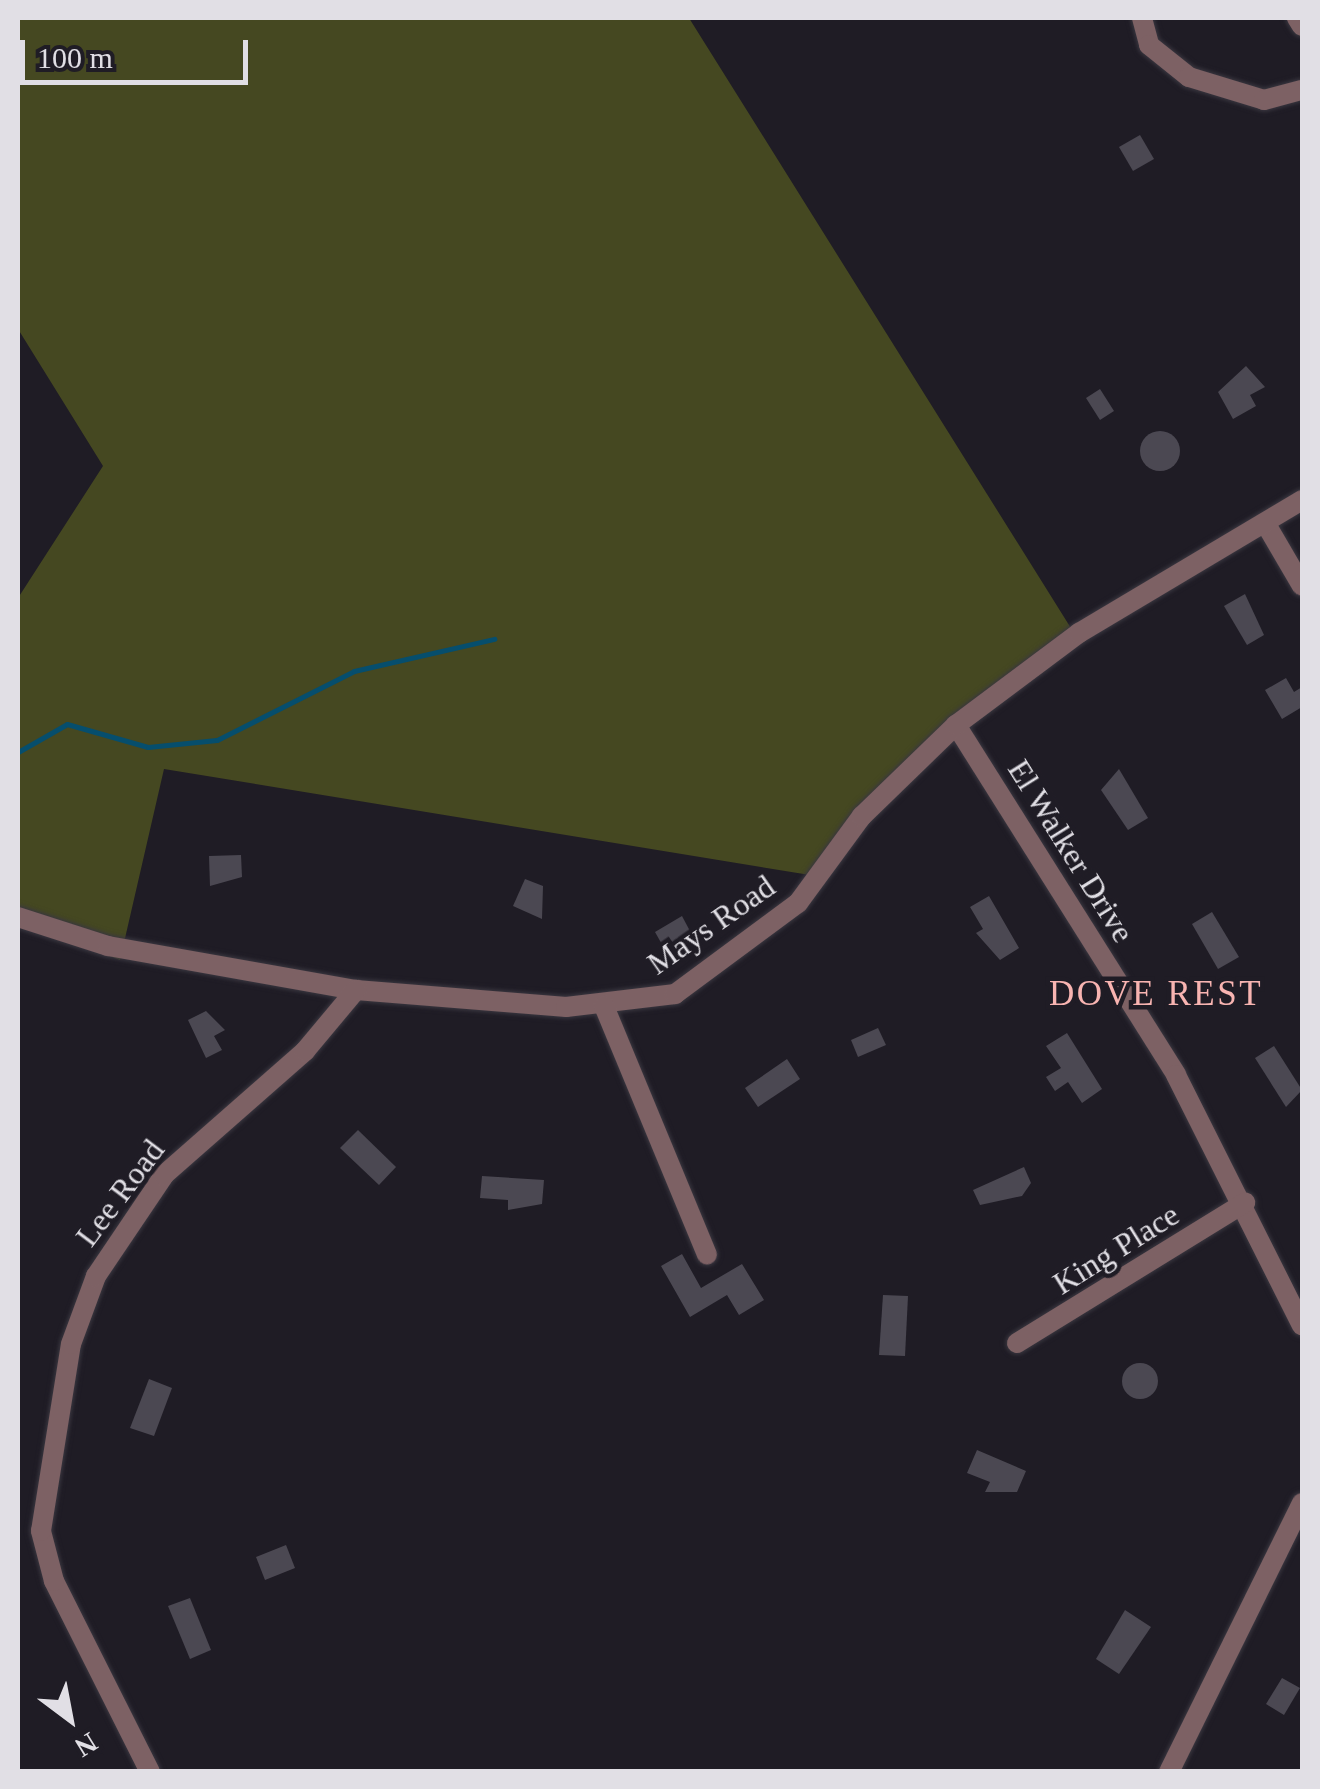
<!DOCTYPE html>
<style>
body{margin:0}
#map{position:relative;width:1320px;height:1789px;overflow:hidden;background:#1f1c25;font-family:"Times New Roman",serif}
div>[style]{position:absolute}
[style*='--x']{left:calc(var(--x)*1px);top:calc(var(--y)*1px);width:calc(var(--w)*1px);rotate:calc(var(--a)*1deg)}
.green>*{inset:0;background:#454821}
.stream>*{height:5px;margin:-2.5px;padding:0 2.5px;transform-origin:2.5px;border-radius:2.5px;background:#064e6d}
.building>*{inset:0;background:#4b4852}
.round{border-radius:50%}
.roads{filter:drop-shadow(0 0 2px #3a3740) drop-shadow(0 0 2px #3a3740)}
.minor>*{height:20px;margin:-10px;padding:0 10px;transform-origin:10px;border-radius:10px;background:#7d6164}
span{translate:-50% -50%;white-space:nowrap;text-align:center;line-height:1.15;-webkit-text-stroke:9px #1f1c25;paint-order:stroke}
.street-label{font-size:32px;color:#e1dfe5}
.neighbourhood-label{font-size:35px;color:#f8b4b1;letter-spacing:2.5px}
.frame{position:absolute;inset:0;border:20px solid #e1dfe5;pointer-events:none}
.north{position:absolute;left:20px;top:1669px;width:100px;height:100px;-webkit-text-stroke:8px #1f1c25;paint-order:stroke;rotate:148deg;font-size:28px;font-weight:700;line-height:40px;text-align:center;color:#e1dfe5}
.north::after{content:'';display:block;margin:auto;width:35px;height:45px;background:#e1dfe5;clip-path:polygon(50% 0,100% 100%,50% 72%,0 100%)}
.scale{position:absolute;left:20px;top:40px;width:228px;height:45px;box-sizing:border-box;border:5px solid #e1dfe5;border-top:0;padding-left:12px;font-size:30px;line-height:35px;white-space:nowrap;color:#e1dfe5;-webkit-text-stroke:8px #1f1c25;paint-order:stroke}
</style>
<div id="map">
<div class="green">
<div style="clip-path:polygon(18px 18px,689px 18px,1079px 641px,975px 718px,816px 876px,164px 769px,120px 960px,18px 922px,18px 598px,103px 466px,18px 329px)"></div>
</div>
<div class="stream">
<div style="--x:18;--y:752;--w:56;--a:-29.7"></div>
<div style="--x:67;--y:724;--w:84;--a:15.9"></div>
<div style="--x:148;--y:747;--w:69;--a:-5.8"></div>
<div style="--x:217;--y:740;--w:153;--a:-26.7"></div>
<div style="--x:354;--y:671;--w:144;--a:-12.9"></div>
</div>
<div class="building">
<div style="clip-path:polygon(1140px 135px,1154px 159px,1133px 171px,1119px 147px)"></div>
<div style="clip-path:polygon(1246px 366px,1265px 387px,1250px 395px,1256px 406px,1233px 419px,1218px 392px)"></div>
<div style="clip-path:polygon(1100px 389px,1114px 411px,1100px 420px,1086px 398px)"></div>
<div class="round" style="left:1140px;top:431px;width:40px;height:40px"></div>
<div style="clip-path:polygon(1245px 594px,1264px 635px,1247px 645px,1224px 606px)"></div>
<div style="clip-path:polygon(1286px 678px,1294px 692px,1302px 687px,1302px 707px,1282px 719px,1265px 690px)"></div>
<div style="clip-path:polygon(1119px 769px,1148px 818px,1128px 830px,1101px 790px)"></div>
<div style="clip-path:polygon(241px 855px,242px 877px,210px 886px,209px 856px)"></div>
<div style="clip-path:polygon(525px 879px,543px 886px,542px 919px,513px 906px)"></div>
<div style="clip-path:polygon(989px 896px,1019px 948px,1000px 960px,976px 933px,983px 929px,970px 907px)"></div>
<div style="clip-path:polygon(1212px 912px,1239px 957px,1218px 969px,1192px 924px)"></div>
<div style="clip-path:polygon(682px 916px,691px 933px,664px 948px,655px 932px)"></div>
<div style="clip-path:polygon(206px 1011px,225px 1030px,214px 1036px,222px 1050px,206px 1058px,188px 1020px)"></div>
<div style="clip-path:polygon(878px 1028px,886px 1045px,858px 1057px,851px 1040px)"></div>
<div style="clip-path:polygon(1067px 1033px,1102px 1089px,1082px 1103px,1068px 1082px,1055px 1091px,1046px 1077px,1061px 1068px,1046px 1046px)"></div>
<div style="clip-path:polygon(1274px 1046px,1302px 1090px,1286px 1107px,1255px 1058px)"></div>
<div style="clip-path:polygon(787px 1059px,800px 1079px,758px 1107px,745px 1088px)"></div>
<div style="clip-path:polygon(358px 1130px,396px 1167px,379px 1185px,340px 1148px)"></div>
<div style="clip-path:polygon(1024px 1167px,1031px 1183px,1022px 1196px,980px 1205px,973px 1190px)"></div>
<div style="clip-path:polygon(482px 1176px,544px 1180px,542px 1204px,508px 1210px,508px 1200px,480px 1198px)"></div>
<div style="clip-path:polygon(682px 1254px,701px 1288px,742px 1264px,764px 1300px,739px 1315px,727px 1295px,690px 1317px,661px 1266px)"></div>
<div style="clip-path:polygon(883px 1295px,908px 1296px,905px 1356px,879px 1355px)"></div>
<div class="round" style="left:1122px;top:1363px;width:36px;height:36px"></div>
<div style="clip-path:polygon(149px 1379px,172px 1388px,154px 1436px,130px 1428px)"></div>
<div style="clip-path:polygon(977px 1450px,1026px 1471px,1017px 1492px,985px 1492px,990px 1482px,967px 1473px)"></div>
<div style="clip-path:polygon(286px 1545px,295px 1568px,265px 1580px,256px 1557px)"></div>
<div style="clip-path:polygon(190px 1598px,211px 1650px,190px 1659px,168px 1606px)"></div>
<div style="clip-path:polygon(1125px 1610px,1151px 1627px,1119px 1674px,1096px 1659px)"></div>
<div style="clip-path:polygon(1282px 1678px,1300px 1688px,1284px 1715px,1266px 1704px)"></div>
</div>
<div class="roads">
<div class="minor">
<div style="--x:1142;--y:18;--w:28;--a:75"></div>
<div style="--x:1149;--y:45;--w:51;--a:38.7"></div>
<div style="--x:1189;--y:77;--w:78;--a:17"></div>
<div style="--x:1264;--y:100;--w:39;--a:-15"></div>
<div style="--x:1297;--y:18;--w:9;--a:58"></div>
<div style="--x:1267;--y:526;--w:69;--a:59.7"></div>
<div style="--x:956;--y:725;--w:413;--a:57.8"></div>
<div style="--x:1176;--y:1075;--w:280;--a:63.3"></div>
<div style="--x:18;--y:917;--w:95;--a:17.9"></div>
<div style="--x:108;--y:946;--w:252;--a:10.1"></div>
<div style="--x:356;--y:990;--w:211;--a:4.6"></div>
<div style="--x:566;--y:1007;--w:110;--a:-6.8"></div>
<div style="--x:675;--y:994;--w:153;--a:-36.5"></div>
<div style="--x:798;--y:903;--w:108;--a:-53.7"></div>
<div style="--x:862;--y:816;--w:131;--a:-44.1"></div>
<div style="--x:956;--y:725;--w:154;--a:-36.8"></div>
<div style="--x:1079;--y:633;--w:260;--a:-30.8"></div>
<div style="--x:604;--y:1006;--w:269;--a:67.5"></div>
<div style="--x:1017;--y:1343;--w:268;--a:-31.6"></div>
<div style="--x:150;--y:1772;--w:214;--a:-116.7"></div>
<div style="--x:54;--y:1581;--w:52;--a:-104.6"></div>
<div style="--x:41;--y:1531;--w:189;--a:-80.9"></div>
<div style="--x:71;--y:1344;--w:72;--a:-69.8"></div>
<div style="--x:96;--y:1276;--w:122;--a:-56"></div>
<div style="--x:164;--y:1175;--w:188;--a:-41.3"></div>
<div style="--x:305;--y:1051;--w:80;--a:-50.1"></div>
<div style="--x:1169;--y:1772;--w:300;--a:-63.7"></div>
</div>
</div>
<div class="street-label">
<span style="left:1071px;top:851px;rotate:58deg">El Walker Drive</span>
<span style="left:711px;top:925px;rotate:-35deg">Mays Road</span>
<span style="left:120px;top:1193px;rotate:-53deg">Lee Road</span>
<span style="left:1116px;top:1249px;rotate:-32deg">King Place</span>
</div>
<div class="neighbourhood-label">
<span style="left:1156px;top:994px">DOVE REST</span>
</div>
<div class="frame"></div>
<div class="north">N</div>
<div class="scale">100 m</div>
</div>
